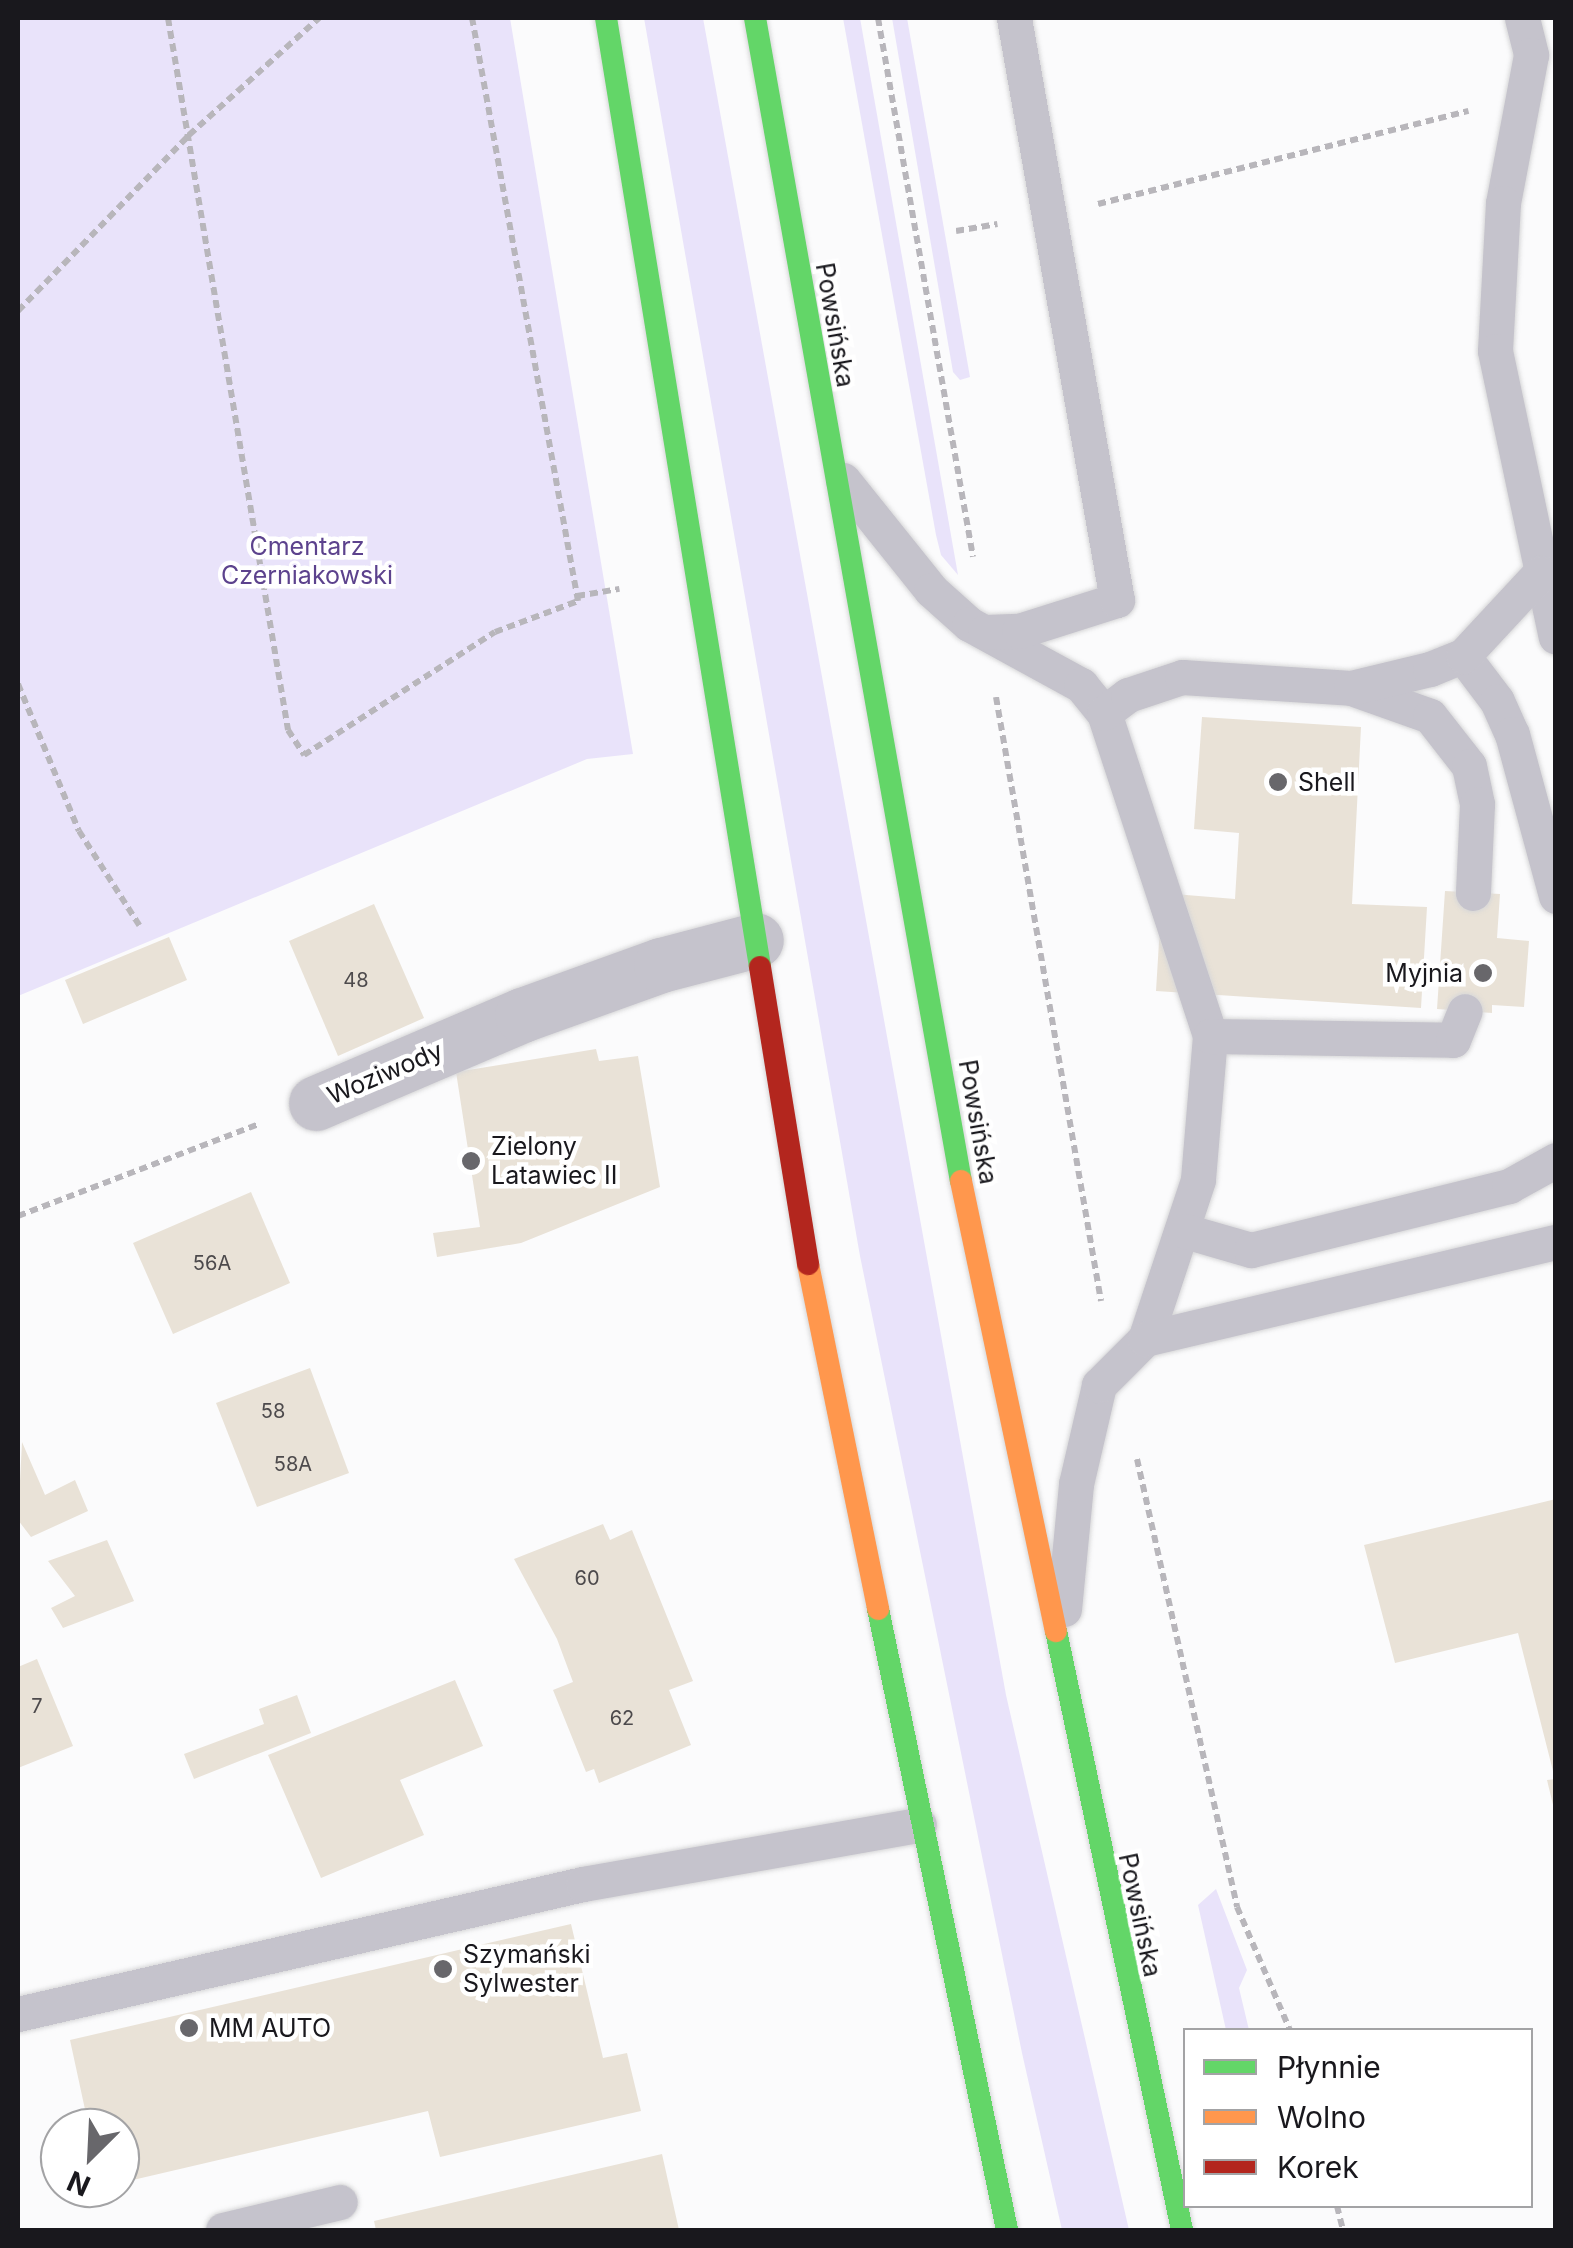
<!DOCTYPE html>
<meta charset="utf-8">
<style>
body{margin:0}
#map{position:relative;width:1573px;height:2248px;overflow:hidden;background:#fbfbfc;font-family:Inter,sans-serif}
div>[style]{position:absolute}
[style*='--x']{left:calc(var(--x)*1px);top:calc(var(--y)*1px);width:calc(var(--w)*1px);rotate:calc(var(--a)*1deg)}
.green>*{inset:0;background:#e9e3fa}
.building>*{inset:0;background:#e9e2d7}
.path>*{height:6px;margin-top:-3px;transform-origin:0;background:repeating-linear-gradient(90deg,#b8b6bb 0 8px,transparent 0 13px)}
.roads{filter:drop-shadow(0 0 2px #d7d7d8) drop-shadow(0 0 2px #d7d7d8)}
.lane>*{height:35px;margin:-17.5px;padding:0 17.5px;transform-origin:17.5px;border-radius:17.5px;background:#c5c3cc}
.street>*{height:55px;margin:-27.5px;padding:0 27.5px;transform-origin:27.5px;border-radius:27.5px;background:#c5c3cc}
.fast>*{height:22px;margin:-11px;padding:0 11px;transform-origin:11px;border-radius:11px;background:#63d668}
.slow>*{height:22px;margin:-11px;padding:0 11px;transform-origin:11px;border-radius:11px;background:#ff974d}
.jam>*{height:22px;margin:-11px;padding:0 11px;transform-origin:11px;border-radius:11px;background:#b3261e}
.dots>*{width:28px;height:28px;translate:-50% -50%;box-sizing:border-box;border:5px solid #fff;border-radius:50%}
span{translate:-50% -50%;white-space:nowrap;text-align:center;line-height:1.15;-webkit-text-stroke:9px #fff;paint-order:stroke}
.number-label{font-size:20px;color:#4d4a4c}
.number-label span{-webkit-text-stroke-width:0}
.street-label{font-size:25px;color:#19181d}
.park-label{font-size:25px;color:#5c428d}
.poi-label{font-size:25px;color:#19181d}
.left{translate:0 -50%;text-align:left}
.right{translate:-100% -50%;text-align:right}
.frame{position:absolute;inset:0;border:20px solid #19181d;pointer-events:none}
.legend{position:absolute;left:1183px;top:2028px;width:350px;height:180px;box-sizing:border-box;background:#fff;border:2px solid #a3a3a5;margin:0;padding:12px 18px;list-style:none;font-size:30px;color:#19181d}
.legend li{display:flex;align-items:center;gap:20px;height:50px}
.legend b{width:50px;border:2px solid #a3a3a5}
.north{position:absolute;left:40px;top:2108px;width:100px;height:100px;box-sizing:border-box;background:#fff;border:2px solid #a3a3a5;border-radius:50%;rotate:204deg;font-size:28px;font-weight:700;line-height:40px;text-align:center;color:#19181d}
.north::after{content:'';display:block;margin:auto;width:35px;height:45px;background:#68676b;clip-path:polygon(50% 0,100% 100%,50% 72%,0 100%)}
</style>
<div id="map">
<div class="green">
<div style="clip-path:polygon(18px 18px,510px 18px,633px 754px,587px 759px,18px 996px)"></div>
<div style="clip-path:polygon(644px 18px,703px 18px,1006px 1695px,1129px 2230px,1062px 2230px,1022px 2053px,860px 1256px)"></div>
<div style="clip-path:polygon(843px 18px,860px 18px,958px 575px,941px 555px,936px 535px)"></div>
<div style="clip-path:polygon(892px 18px,907px 18px,970px 377px,960px 380px,953px 372px)"></div>
<div style="clip-path:polygon(1216px 1889px,1247px 1970px,1239px 1988px,1249px 2030px,1226px 2030px,1198px 1905px)"></div>
</div>
<div class="building">
<div style="clip-path:polygon(1202px 717px,1361px 727px,1352px 904px,1427px 907px,1421px 1008px,1156px 991px,1162px 893px,1235px 899px,1239px 833px,1194px 829px)"></div>
<div style="clip-path:polygon(1445px 891px,1500px 894px,1497px 938px,1529px 941px,1524px 1007px,1492px 1005px,1492px 1013px,1437px 1009px)"></div>
<div style="clip-path:polygon(374px 904px,424px 1018px,338px 1056px,289px 941px)"></div>
<div style="clip-path:polygon(169px 937px,187px 980px,83px 1024px,65px 980px)"></div>
<div style="clip-path:polygon(596px 1049px,599px 1061px,638px 1056px,660px 1187px,521px 1243px,437px 1257px,433px 1233px,480px 1227px,456px 1072px)"></div>
<div style="clip-path:polygon(251px 1192px,290px 1283px,173px 1334px,133px 1243px)"></div>
<div style="clip-path:polygon(310px 1368px,349px 1473px,257px 1507px,216px 1403px)"></div>
<div style="clip-path:polygon(22px 1442px,45px 1495px,75px 1480px,88px 1511px,31px 1537px,18px 1520px)"></div>
<div style="clip-path:polygon(1556px 1499px,1556px 1775px,1554px 1775px,1518px 1633px,1395px 1663px,1364px 1545px)"></div>
<div style="clip-path:polygon(603px 1524px,610px 1540px,632px 1530px,693px 1681px,669px 1690px,691px 1745px,599px 1783px,594px 1769px,586px 1772px,553px 1690px,573px 1682px,557px 1639px,514px 1559px)"></div>
<div style="clip-path:polygon(107px 1540px,134px 1601px,63px 1628px,51px 1608px,75px 1596px,48px 1561px)"></div>
<div style="clip-path:polygon(37px 1659px,73px 1746px,18px 1768px,18px 1667px)"></div>
<div style="clip-path:polygon(455px 1680px,483px 1746px,400px 1780px,424px 1835px,321px 1878px,268px 1755px)"></div>
<div style="clip-path:polygon(297px 1695px,311px 1733px,194px 1779px,184px 1754px,264px 1724px,259px 1709px)"></div>
<div style="clip-path:polygon(1556px 1779px,1556px 1809px,1554px 1809px,1547px 1780px)"></div>
<div style="clip-path:polygon(571px 1924px,603px 2058px,627px 2053px,641px 2111px,440px 2157px,428px 2111px,120px 2183px,120px 2128px,89px 2128px,70px 2040px)"></div>
<div style="clip-path:polygon(662px 2154px,679px 2230px,376px 2230px,374px 2221px)"></div>
</div>
<div class="path">
<div style="--x:168;--y:18;--w:722;--a:80.43"></div>
<div style="--x:288;--y:730;--w:30;--a:57"></div>
<div style="--x:304;--y:755;--w:227;--a:-32.8"></div>
<div style="--x:495;--y:632;--w:89;--a:-20.5"></div>
<div style="--x:578;--y:601;--w:593;--a:-100.3"></div>
<div style="--x:878;--y:18;--w:547;--a:80"></div>
<div style="--x:1098;--y:204;--w:382;--a:-14.1"></div>
<div style="--x:956;--y:231;--w:42;--a:-9.7"></div>
<div style="--x:18;--y:311;--w:245;--a:-45.8"></div>
<div style="--x:189;--y:135;--w:175;--a:-42"></div>
<div style="--x:577;--y:596;--w:43;--a:-9.5"></div>
<div style="--x:18;--y:684;--w:159;--a:67.5"></div>
<div style="--x:79;--y:831;--w:112;--a:57.4"></div>
<div style="--x:996;--y:697;--w:613;--a:80.14"></div>
<div style="--x:18;--y:1216;--w:258;--a:-20.9"></div>
<div style="--x:1137;--y:1459;--w:459;--a:77.4"></div>
<div style="--x:1237;--y:1907;--w:134;--a:66.7"></div>
<div style="--x:1337;--y:2206;--w:25;--a:76"></div>
</div>
<div class="roads">
<div class="lane">
<div style="--x:1522;--y:18;--w:38;--a:76"></div>
<div style="--x:1531;--y:55;--w:151;--a:100.7"></div>
<div style="--x:1503;--y:203;--w:148;--a:93.1"></div>
<div style="--x:1495;--y:351;--w:292;--a:78"></div>
<div style="--x:843;--y:480;--w:141;--a:51.3"></div>
<div style="--x:931;--y:590;--w:51;--a:41.8"></div>
<div style="--x:969;--y:624;--w:128;--a:28.6"></div>
<div style="--x:1081;--y:685;--w:36;--a:51"></div>
<div style="--x:1104;--y:713;--w:340;--a:71.8"></div>
<div style="--x:1210;--y:1036;--w:144;--a:94.8"></div>
<div style="--x:1198;--y:1180;--w:168;--a:108.4"></div>
<div style="--x:985;--y:632;--w:34;--a:-2"></div>
<div style="--x:1019;--y:631;--w:103;--a:-17.6"></div>
<div style="--x:1117;--y:600;--w:591;--a:-100.04"></div>
<div style="--x:1463;--y:656;--w:56;--a:52.9"></div>
<div style="--x:1497;--y:701;--w:36;--a:66"></div>
<div style="--x:1512;--y:734;--w:168;--a:74.8"></div>
<div style="--x:1357;--y:690;--w:77;--a:19.6"></div>
<div style="--x:1430;--y:716;--w:63;--a:52"></div>
<div style="--x:1469;--y:766;--w:39;--a:78"></div>
<div style="--x:1477;--y:804;--w:89;--a:92.6"></div>
<div style="--x:1104;--y:713;--w:30;--a:-37"></div>
<div style="--x:1128;--y:695;--w:57;--a:-18.4"></div>
<div style="--x:1182;--y:677;--w:169;--a:3.7"></div>
<div style="--x:1351;--y:688;--w:81;--a:-13.5"></div>
<div style="--x:1430;--y:669;--w:35;--a:-22"></div>
<div style="--x:1463;--y:656;--w:113;--a:-47.1"></div>
<div style="--x:1210;--y:1036;--w:243;--a:0.9"></div>
<div style="--x:1453;--y:1040;--w:31;--a:-68"></div>
<div style="--x:1185;--y:1231;--w:69;--a:16.1"></div>
<div style="--x:1251;--y:1250;--w:266;--a:-13.9"></div>
<div style="--x:1509;--y:1186;--w:54;--a:-29"></div>
<div style="--x:1064;--y:1609;--w:126;--a:-84.5"></div>
<div style="--x:1076;--y:1484;--w:102;--a:-76.9"></div>
<div style="--x:1099;--y:1385;--w:65;--a:-45"></div>
<div style="--x:1145;--y:1339;--w:422;--a:-13.3"></div>
<div style="--x:18;--y:2014;--w:580;--a:-12.96"></div>
<div style="--x:583;--y:1884;--w:341;--a:-10"></div>
<div style="--x:223;--y:2230;--w:120;--a:-13.5"></div>
</div>
<div class="street">
<div style="--x:316;--y:1103;--w:224;--a:-23.1"></div>
<div style="--x:522;--y:1015;--w:148;--a:-19.8"></div>
<div style="--x:661;--y:965;--w:98;--a:-14.7"></div>
</div>
<div class="fast">
<div style="--x:606;--y:18;--w:961;--a:80.78"></div>
<div style="--x:755;--y:18;--w:1181;--a:79.96"></div>
<div style="--x:878;--y:1609;--w:634;--a:78.26"></div>
<div style="--x:1056;--y:1631;--w:612;--a:78.12"></div>
</div>
<div class="slow">
<div style="--x:961;--y:1181;--w:460;--a:78.1"></div>
<div style="--x:808;--y:1264;--w:352;--a:78.5"></div>
</div>
<div class="jam">
<div style="--x:760;--y:967;--w:301;--a:80.8"></div>
</div>
</div>
<div class="dots">
<div style="left:1278px;top:782px;background:#68676b"></div>
<div style="left:1483px;top:973px;background:#68676b"></div>
<div style="left:471px;top:1161px;background:#68676b"></div>
<div style="left:443px;top:1969px;background:#68676b"></div>
<div style="left:189px;top:2028px;background:#68676b"></div>
</div>
<div class="number-label">
<span style="left:356px;top:980px">48</span>
<span style="left:212px;top:1263px">56A</span>
<span style="left:273px;top:1411px">58</span>
<span style="left:293px;top:1464px">58A</span>
<span style="left:587px;top:1578px">60</span>
<span style="left:37px;top:1706px">7</span>
<span style="left:622px;top:1718px">62</span>
</div>
<div class="street-label">
<span style="left:835px;top:325px;rotate:80deg">Powsińska</span>
<span style="left:385px;top:1073px;rotate:-23deg">Woziwody</span>
<span style="left:978px;top:1122px;rotate:80deg">Powsińska</span>
<span style="left:1140px;top:1915px;rotate:78deg">Powsińska</span>
</div>
<div class="park-label">
<span style="left:307px;top:561px">Cmentarz<br>Czerniakowski</span>
</div>
<div class="poi-label">
<span class="left" style="left:1298px;top:782px">Shell</span>
<span class="right" style="left:1463px;top:973px">Myjnia</span>
<span class="left" style="left:491px;top:1161px">Zielony<br>Latawiec II</span>
<span class="left" style="left:463px;top:1969px">Szymański<br>Sylwester</span>
<span class="left" style="left:209px;top:2028px">MM AUTO</span>
</div>
<div class="frame"></div>
<ul class="legend">
<li><b style="height:12px;background:#63d668"></b>Płynnie</li>
<li><b style="height:12px;background:#ff974d"></b>Wolno</li>
<li><b style="height:12px;background:#b3261e"></b>Korek</li>
</ul>
<div class="north">N</div>
</div>
